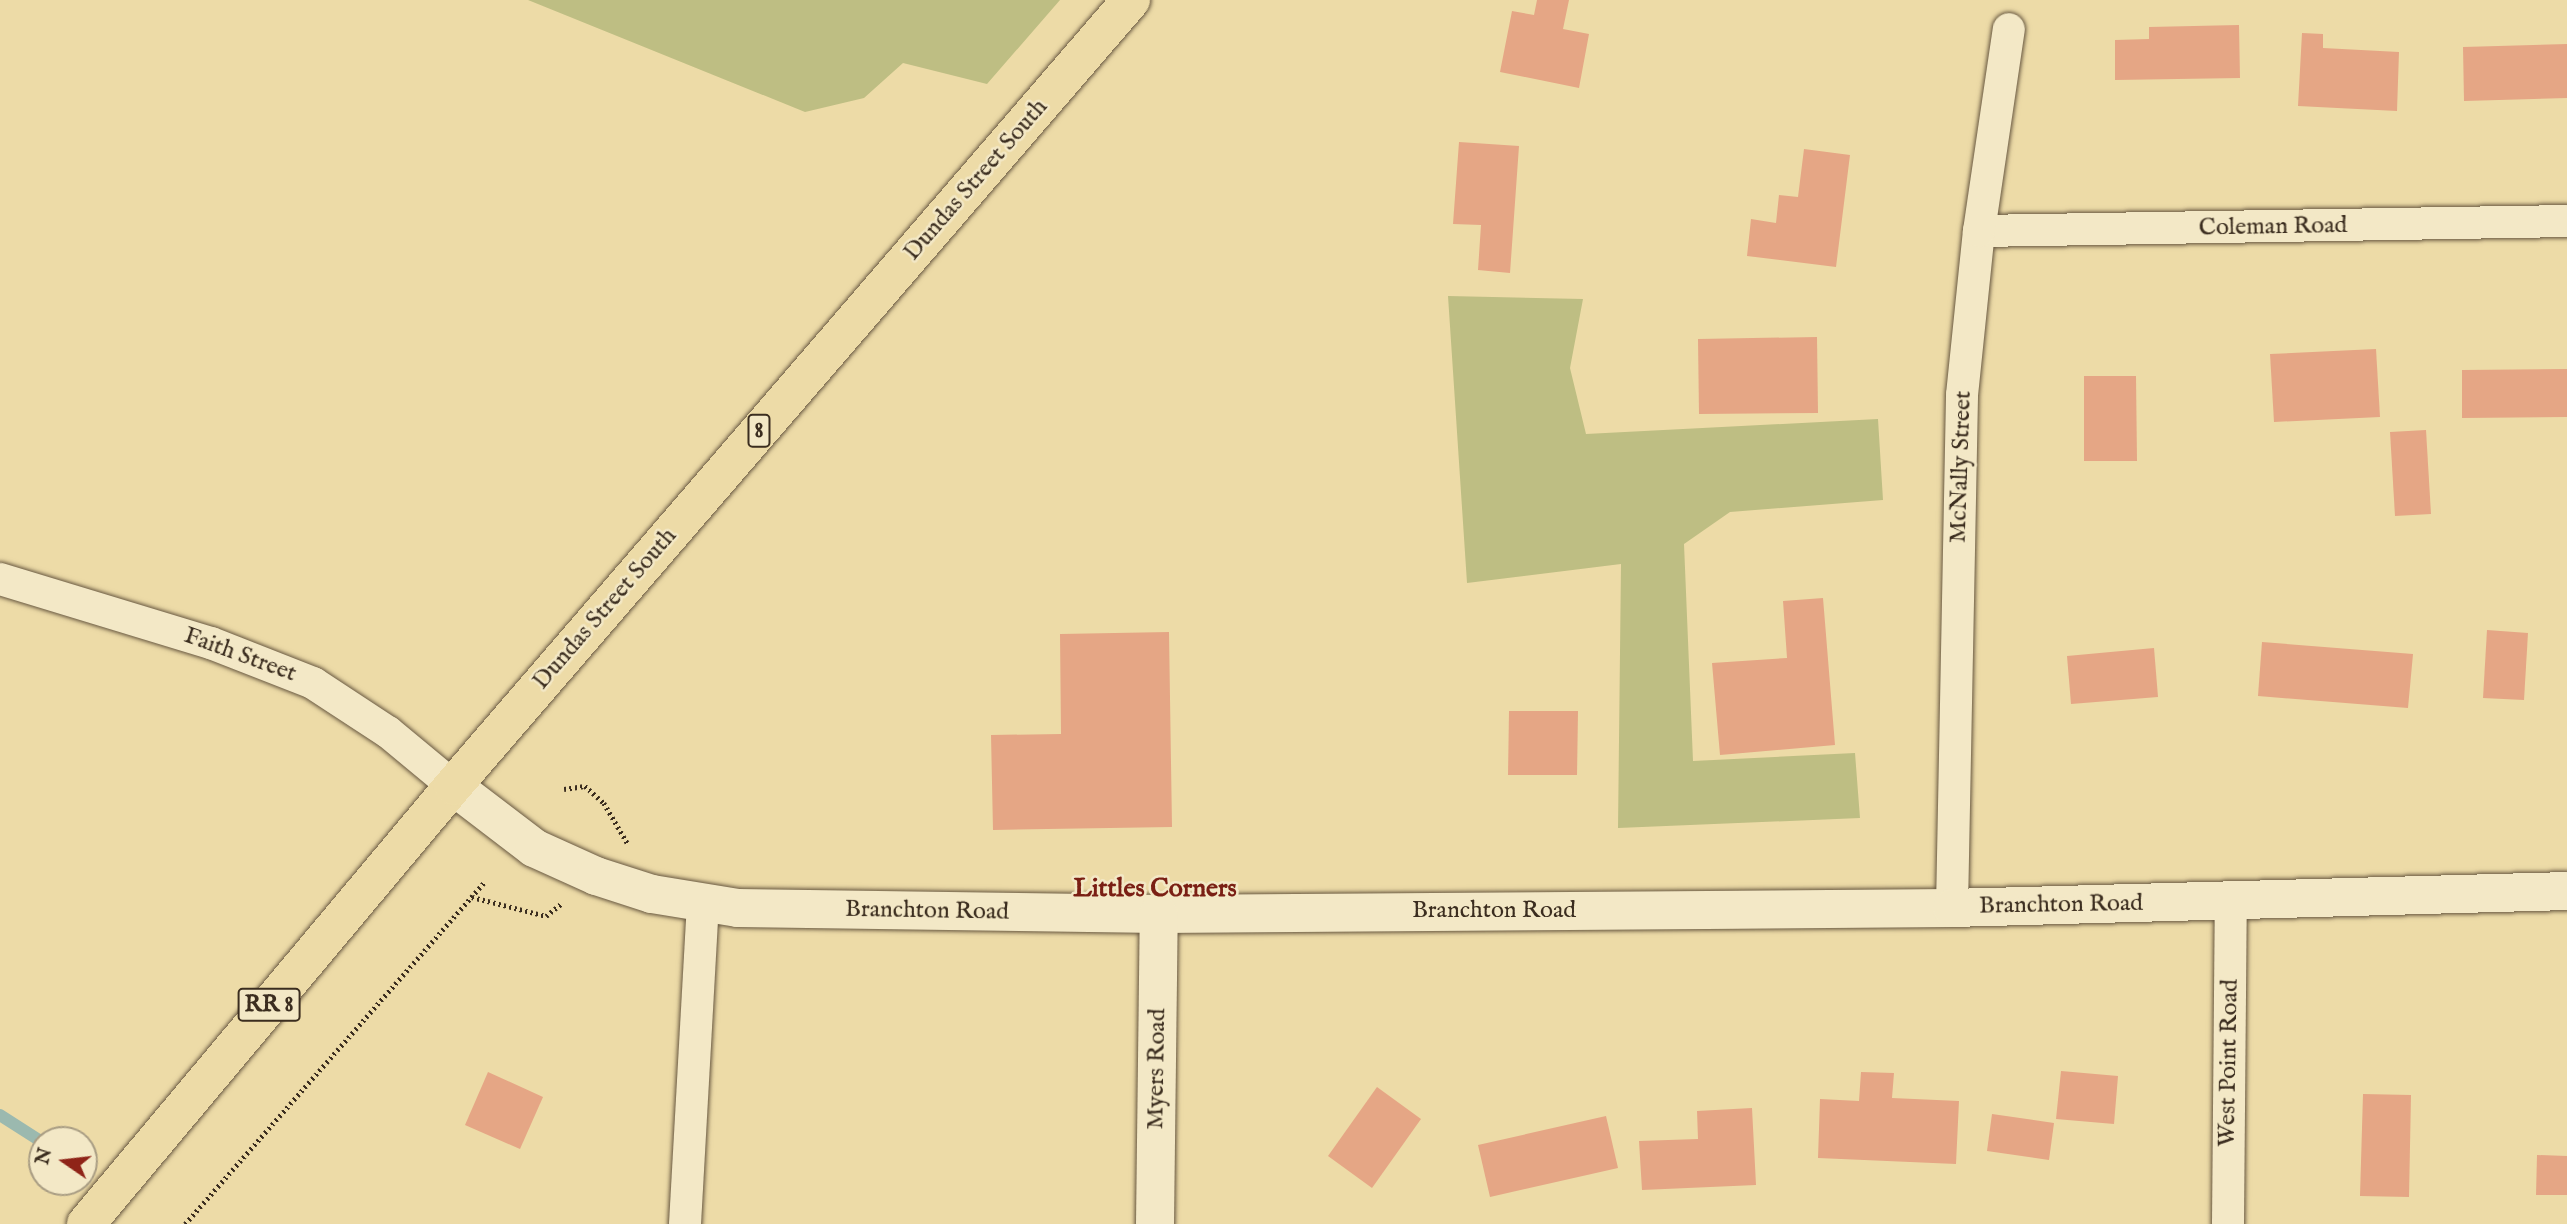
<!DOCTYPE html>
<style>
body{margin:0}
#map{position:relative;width:2567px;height:1224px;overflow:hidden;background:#eddba7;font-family:"IM FELL English",serif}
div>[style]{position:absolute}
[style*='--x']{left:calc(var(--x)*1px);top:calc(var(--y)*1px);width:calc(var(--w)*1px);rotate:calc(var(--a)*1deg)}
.green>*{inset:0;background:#bebe83}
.stream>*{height:12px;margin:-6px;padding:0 6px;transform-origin:6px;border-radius:6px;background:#9bb9af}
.building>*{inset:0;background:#e5a685}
.path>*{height:4.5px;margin-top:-2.25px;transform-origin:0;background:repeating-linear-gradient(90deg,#3b2d1f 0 2px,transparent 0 5.5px)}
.roads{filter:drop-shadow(0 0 2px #685841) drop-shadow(0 0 2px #685841)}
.minor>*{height:32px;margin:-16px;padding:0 16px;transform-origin:16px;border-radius:16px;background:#f3e8c6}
.secondary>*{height:38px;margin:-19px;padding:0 19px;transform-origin:19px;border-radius:19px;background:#f3e8c6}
.primary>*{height:38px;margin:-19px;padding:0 19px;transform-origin:19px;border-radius:19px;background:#eddba7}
span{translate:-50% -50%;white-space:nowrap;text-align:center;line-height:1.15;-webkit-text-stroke:5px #f3e8c6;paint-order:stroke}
.shield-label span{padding:2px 5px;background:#f3e8c6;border:2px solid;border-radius:5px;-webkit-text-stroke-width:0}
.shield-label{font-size:23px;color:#3b2d1f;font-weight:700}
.street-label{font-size:24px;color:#3b2d1f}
.neighbourhood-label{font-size:26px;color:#7a1f14;font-weight:700}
.north{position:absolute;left:28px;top:1126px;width:70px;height:70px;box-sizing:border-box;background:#f3e8c6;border:2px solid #a99d83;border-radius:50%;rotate:284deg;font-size:19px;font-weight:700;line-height:28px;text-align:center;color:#3b2d1f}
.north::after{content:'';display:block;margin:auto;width:24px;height:32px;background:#8f2418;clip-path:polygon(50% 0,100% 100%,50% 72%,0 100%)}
</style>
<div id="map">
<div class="green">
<div style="clip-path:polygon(528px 0,1060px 0,987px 84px,903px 63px,864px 98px,805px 112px)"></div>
<div style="clip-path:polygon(1448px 296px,1583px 299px,1570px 368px,1586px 434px,1878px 419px,1883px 500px,1730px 512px,1684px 544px,1693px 761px,1855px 753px,1860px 818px,1618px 828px,1621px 564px,1467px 583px)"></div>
</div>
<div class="stream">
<div style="--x:0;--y:1115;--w:50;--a:32.7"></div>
</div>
<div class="building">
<div style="clip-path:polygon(1537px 0,1569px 0,1563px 29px,1589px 34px,1579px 88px,1500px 72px,1512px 11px,1534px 15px)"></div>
<div style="clip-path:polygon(2239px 25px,2240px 78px,2115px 80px,2115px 40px,2149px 39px,2149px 27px)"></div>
<div style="clip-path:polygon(2302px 33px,2323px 34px,2323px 48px,2399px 52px,2397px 111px,2298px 106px)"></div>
<div style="clip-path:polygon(2567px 44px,2567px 98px,2464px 101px,2463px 47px)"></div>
<div style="clip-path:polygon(1459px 142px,1519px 146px,1510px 273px,1478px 270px,1481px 225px,1453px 224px)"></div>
<div style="clip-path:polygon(1804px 149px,1850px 155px,1836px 267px,1747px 256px,1751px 219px,1776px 223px,1779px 195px,1798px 197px)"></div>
<div style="clip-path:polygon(1817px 337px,1818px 413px,1699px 414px,1698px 339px)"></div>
<div style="clip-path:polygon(2376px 349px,2380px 417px,2274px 422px,2270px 354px)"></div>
<div style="clip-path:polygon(2567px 369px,2567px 417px,2462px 418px,2462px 370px)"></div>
<div style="clip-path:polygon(2084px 376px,2136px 376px,2137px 461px,2084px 461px)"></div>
<div style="clip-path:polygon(2426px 430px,2431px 514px,2395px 516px,2390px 432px)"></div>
<div style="clip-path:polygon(1823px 598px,1835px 745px,1720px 755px,1712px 663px,1787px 658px,1783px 601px)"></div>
<div style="clip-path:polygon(2487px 630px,2528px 633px,2524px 700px,2483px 698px)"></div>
<div style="clip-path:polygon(1169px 632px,1172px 827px,993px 830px,991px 735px,1061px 734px,1060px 634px)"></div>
<div style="clip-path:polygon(2262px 642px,2413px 654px,2408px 708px,2258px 696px)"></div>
<div style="clip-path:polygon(2154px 648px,2158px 697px,2071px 704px,2067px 656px)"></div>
<div style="clip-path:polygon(1509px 711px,1578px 711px,1577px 775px,1508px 775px)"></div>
<div style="clip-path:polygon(2061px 1071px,2118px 1076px,2114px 1124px,2056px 1119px)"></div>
<div style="clip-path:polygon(488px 1072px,543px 1097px,520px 1149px,465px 1125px)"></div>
<div style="clip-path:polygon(1861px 1072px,1894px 1073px,1892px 1098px,1959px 1101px,1956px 1164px,1818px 1158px,1820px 1099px,1859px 1101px)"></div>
<div style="clip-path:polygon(1377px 1087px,1421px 1119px,1372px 1188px,1328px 1156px)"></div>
<div style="clip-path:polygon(2363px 1094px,2411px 1095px,2409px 1197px,2360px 1196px)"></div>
<div style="clip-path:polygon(1752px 1108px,1756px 1185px,1642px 1190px,1639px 1141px,1698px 1139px,1697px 1111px)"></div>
<div style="clip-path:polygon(1992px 1114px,2054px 1123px,2049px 1160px,1987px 1151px)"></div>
<div style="clip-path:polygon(1606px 1116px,1618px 1168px,1490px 1197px,1478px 1145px)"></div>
<div style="clip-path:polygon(2537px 1155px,2567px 1156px,2567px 1195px,2536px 1195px)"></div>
</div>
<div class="path">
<div style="--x:564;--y:789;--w:21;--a:-8"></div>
<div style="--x:585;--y:786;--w:25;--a:42"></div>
<div style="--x:604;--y:803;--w:48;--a:59.7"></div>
<div style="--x:472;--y:897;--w:76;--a:14.4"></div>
<div style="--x:546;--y:916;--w:21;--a:-39"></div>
<div style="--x:185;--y:1224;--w:454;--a:-48.8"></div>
</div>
<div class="roads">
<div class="minor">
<div style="--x:1979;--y:231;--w:588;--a:-0.97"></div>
<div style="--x:0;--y:579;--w:220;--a:16.9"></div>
<div style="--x:211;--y:643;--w:110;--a:21.4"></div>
<div style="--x:313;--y:683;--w:90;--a:33.2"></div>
<div style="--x:388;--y:732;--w:85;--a:39.7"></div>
<div style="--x:1952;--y:908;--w:513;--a:-88.88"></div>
<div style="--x:1962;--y:395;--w:165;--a:-84.1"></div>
<div style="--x:1979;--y:231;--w:204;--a:-81.6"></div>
<div style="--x:685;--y:1224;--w:324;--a:-86.8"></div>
<div style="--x:2228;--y:1224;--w:323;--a:-89.5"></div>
</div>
<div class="secondary">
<div style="--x:453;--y:786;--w:102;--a:37.4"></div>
<div style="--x:534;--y:848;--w:68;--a:24.3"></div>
<div style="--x:596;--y:876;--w:59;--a:17.8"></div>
<div style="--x:652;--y:894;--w:87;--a:9.2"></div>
<div style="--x:738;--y:908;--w:421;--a:0.8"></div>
<div style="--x:1159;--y:914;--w:793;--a:-0.43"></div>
<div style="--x:1952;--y:908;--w:615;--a:-1.58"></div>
<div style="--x:1155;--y:1224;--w:310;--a:-89.3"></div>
</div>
<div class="primary">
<div style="--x:86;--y:1224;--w:571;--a:-50.04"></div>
<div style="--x:453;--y:786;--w:1038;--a:-49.22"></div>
</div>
</div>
<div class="shield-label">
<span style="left:759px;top:431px">8</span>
<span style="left:269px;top:1005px">RR 8</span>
</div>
<div class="street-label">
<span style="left:976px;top:180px;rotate:-49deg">Dundas Street South</span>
<span style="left:2273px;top:227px;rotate:-1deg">Coleman Road</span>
<span style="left:1961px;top:467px;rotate:-88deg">McNally Street</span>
<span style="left:605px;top:609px;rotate:-49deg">Dundas Street South</span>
<span style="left:240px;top:655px;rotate:20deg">Faith Street</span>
<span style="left:2061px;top:905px;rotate:-1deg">Branchton Road</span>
<span style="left:927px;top:911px;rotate:1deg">Branchton Road</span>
<span style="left:1494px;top:911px">Branchton Road</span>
<span style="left:2229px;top:1063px;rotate:-89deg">West Point Road</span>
<span style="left:1157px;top:1069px;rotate:-89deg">Myers Road</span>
</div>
<div class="neighbourhood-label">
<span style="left:1155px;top:889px">Littles Corners</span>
</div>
<div class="north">N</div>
</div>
